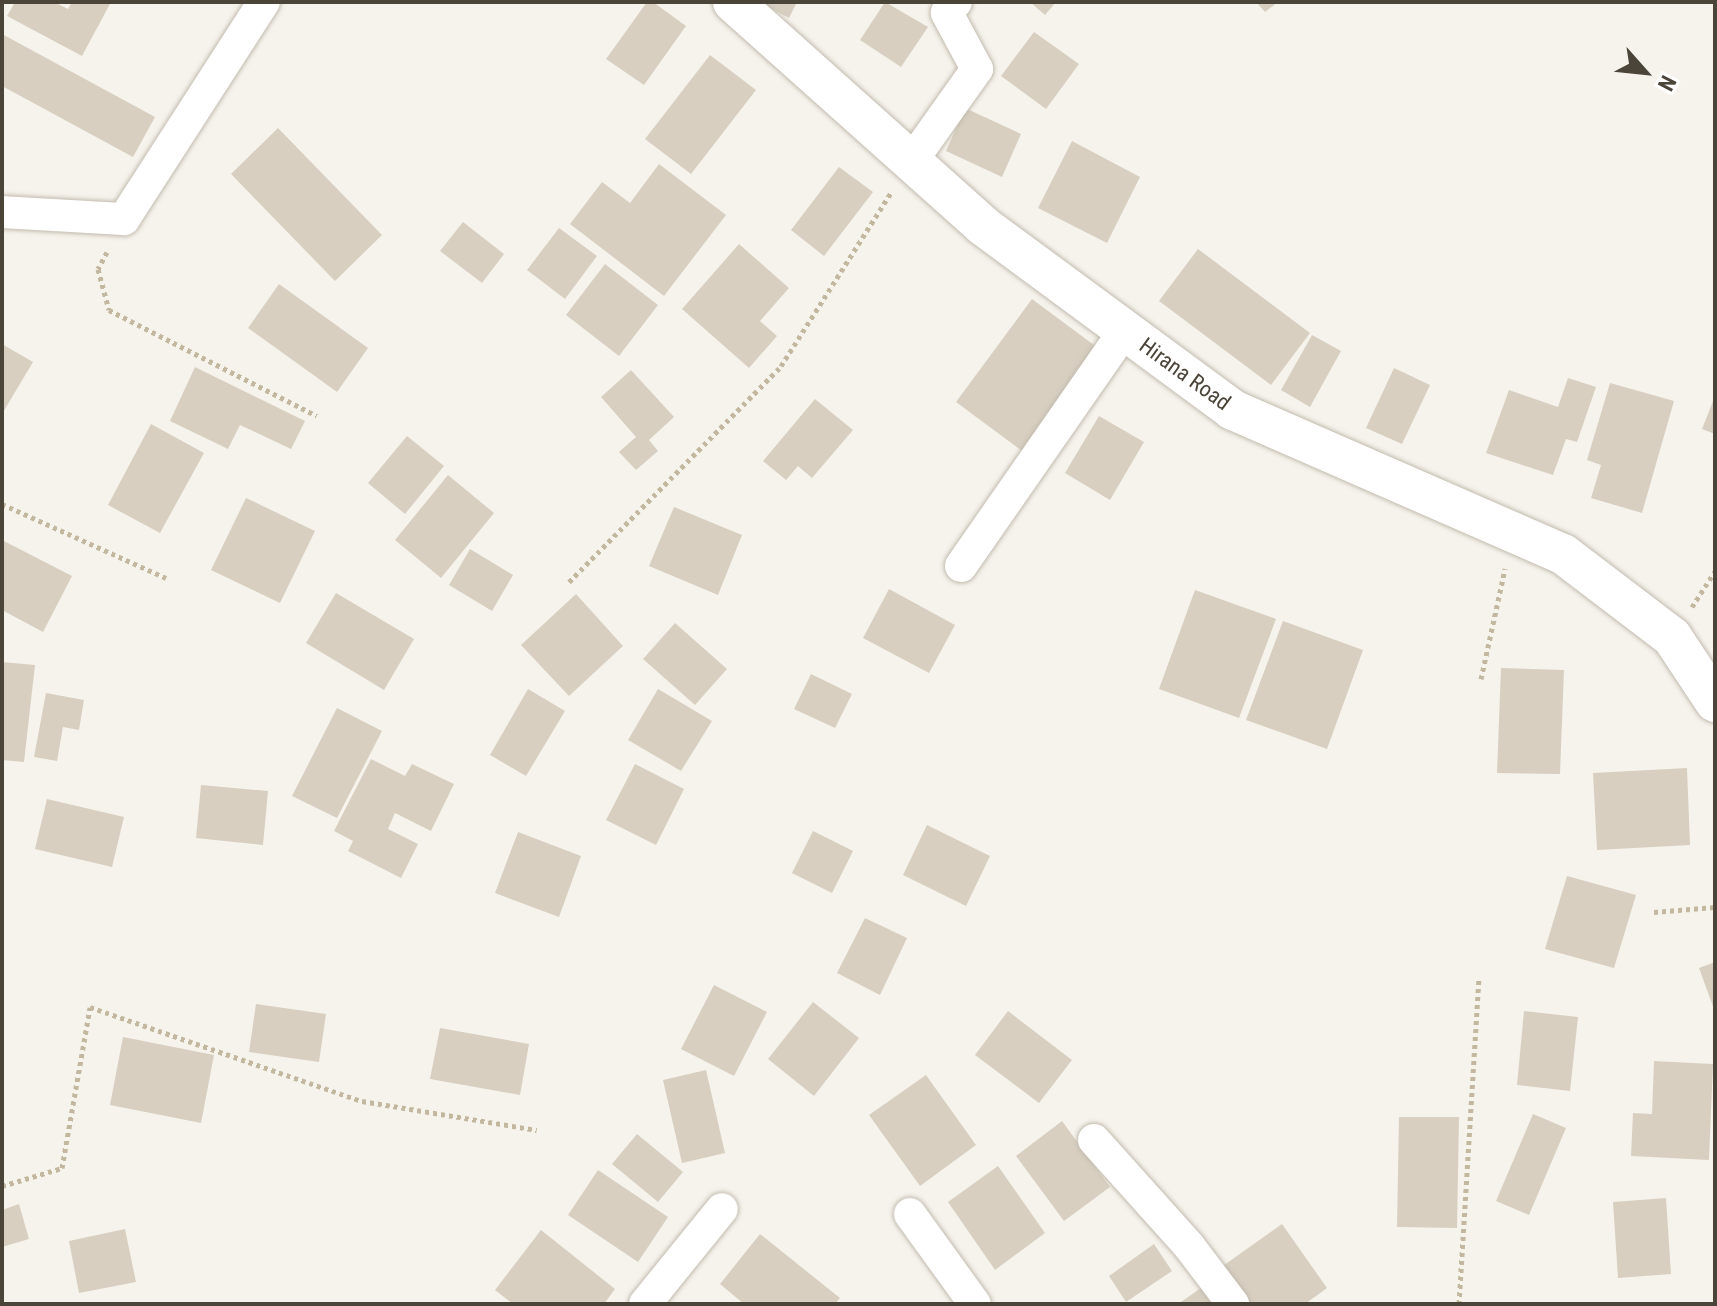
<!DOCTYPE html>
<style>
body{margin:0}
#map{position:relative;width:1717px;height:1306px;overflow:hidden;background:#f6f3ec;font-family:"Roboto Condensed",sans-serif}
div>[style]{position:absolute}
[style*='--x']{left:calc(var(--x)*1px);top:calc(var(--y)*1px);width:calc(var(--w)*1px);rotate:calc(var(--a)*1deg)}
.building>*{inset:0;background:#d8cfc1}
.path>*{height:5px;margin-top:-2.5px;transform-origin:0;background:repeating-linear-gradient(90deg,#c4b79f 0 4px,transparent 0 8px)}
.roads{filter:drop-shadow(0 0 2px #c2bbae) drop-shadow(0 0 2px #c2bbae)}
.minor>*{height:32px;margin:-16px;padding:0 16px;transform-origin:16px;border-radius:16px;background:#fff}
.tertiary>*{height:40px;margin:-20px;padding:0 20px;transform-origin:20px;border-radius:20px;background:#fff}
span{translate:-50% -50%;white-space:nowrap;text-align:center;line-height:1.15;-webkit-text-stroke:6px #fff;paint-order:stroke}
.street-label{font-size:22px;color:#4b4439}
.frame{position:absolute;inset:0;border:4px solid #4b4439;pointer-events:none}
.north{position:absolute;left:1605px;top:32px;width:80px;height:80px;-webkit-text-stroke:6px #fff;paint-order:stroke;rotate:117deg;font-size:22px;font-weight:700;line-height:32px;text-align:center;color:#4b4439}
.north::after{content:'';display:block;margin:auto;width:28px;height:36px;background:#4b4439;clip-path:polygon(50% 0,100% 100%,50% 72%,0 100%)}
</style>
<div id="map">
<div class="building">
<div style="clip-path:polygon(15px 2px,54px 2px,68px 9px,72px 2px,111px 2px,82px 56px,7px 16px)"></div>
<div style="clip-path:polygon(647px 2px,653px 2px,686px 26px,644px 85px,606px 59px)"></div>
<div style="clip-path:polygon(758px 2px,797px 2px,789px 18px)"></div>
<div style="clip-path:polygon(885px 2px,928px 27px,901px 67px,860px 40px)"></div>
<div style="clip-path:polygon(1030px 2px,1056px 2px,1045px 15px)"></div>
<div style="clip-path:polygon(1256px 2px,1278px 2px,1265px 12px)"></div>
<div style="clip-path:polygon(1034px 32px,1079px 64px,1046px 109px,1001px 76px)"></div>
<div style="clip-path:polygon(2px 34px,155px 117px,133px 157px,2px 86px)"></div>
<div style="clip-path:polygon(710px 55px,756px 90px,691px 174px,645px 139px)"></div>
<div style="clip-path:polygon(965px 108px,1021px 134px,1002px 177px,946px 151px)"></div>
<div style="clip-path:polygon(278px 128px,382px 235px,335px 281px,231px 174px)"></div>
<div style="clip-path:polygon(1072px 141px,1140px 177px,1107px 243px,1038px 208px)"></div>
<div style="clip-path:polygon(659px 164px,726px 215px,664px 296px,570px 224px,602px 182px,630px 203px)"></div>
<div style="clip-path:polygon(839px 167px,873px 192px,824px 256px,791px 230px)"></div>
<div style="clip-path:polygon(463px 222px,504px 254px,482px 283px,440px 251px)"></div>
<div style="clip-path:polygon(559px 228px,597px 256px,565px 299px,527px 270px)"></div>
<div style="clip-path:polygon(739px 244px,789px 288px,760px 321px,777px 336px,749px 368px,682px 309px)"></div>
<div style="clip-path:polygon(1198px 249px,1310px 333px,1271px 385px,1159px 301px)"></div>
<div style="clip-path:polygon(605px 264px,658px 305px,619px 356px,566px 315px)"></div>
<div style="clip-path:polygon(279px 284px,368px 348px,337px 392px,248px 328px)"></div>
<div style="clip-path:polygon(1032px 299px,1098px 348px,1022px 451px,956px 402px)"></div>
<div style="clip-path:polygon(1312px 335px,1341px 351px,1310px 407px,1281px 390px)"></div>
<div style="clip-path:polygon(2px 344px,33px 362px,2px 414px)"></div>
<div style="clip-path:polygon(195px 367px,305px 421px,291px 449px,240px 425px,228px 449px,170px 421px)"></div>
<div style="clip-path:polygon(1394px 368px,1430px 385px,1402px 444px,1366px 428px)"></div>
<div style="clip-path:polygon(631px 370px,674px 417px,649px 440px,658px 451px,636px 470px,619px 452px,636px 437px,601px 397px)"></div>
<div style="clip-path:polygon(1568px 378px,1596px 387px,1577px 442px,1566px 439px,1553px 475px,1486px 453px,1509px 390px,1558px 407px)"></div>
<div style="clip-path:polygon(1610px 383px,1674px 401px,1642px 513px,1591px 498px,1601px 465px,1587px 460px)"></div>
<div style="clip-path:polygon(1715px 396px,1715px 434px,1702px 429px)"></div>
<div style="clip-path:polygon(815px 399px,853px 430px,812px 478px,798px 466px,786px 480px,763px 461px)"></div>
<div style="clip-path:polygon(1099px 416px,1144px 442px,1110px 500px,1065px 473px)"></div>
<div style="clip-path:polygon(151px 424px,204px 453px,160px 533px,108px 505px)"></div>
<div style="clip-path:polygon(407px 436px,444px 466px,405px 514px,368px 483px)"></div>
<div style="clip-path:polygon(448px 475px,494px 513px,441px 578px,395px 540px)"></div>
<div style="clip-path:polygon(246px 498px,315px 531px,280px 603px,211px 570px)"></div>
<div style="clip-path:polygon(674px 507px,742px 535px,718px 595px,649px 566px)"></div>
<div style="clip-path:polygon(2px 540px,72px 576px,43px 632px,2px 610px)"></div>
<div style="clip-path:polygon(470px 549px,513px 575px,492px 611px,449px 585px)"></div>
<div style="clip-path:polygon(889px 589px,955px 625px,929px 673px,863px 638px)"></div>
<div style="clip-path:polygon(1195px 590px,1276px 619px,1239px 718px,1159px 689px)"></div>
<div style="clip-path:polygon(336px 593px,414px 639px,384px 690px,306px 643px)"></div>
<div style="clip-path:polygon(576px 594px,623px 646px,569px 696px,521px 645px)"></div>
<div style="clip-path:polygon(1283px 621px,1363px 650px,1327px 749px,1246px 720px)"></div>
<div style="clip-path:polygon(675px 623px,727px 669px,695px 705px,643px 659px)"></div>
<div style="clip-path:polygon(2px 662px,35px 665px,24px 762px,2px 760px)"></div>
<div style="clip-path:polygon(1501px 668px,1564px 670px,1560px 774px,1497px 773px)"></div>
<div style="clip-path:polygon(811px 674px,852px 694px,835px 728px,794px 709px)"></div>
<div style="clip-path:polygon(528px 689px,565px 711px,526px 776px,490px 755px)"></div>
<div style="clip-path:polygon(658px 689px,712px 721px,681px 771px,628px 740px)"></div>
<div style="clip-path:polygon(46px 693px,84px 700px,79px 730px,63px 727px,57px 761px,34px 757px)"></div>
<div style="clip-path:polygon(337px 708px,382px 731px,337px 818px,292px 796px)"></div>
<div style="clip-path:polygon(371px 759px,405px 776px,412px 764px,454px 784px,431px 831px,395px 813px,388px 829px,418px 844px,401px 878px,348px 851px,353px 841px,334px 831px)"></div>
<div style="clip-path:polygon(635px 764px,684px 789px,656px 845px,606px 820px)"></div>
<div style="clip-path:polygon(1687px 768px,1690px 845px,1597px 850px,1593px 773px)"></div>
<div style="clip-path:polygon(201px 785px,268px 791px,263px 845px,196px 838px)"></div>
<div style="clip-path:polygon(47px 799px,124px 817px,112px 867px,35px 849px)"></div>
<div style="clip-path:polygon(927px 825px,990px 856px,966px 906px,903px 875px)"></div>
<div style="clip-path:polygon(813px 831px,853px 851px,832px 893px,792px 873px)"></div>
<div style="clip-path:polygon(518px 832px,581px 856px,559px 917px,495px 893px)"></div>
<div style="clip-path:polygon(1567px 876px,1636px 895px,1614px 968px,1545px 949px)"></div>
<div style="clip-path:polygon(865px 918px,907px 938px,880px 995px,837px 973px)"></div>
<div style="clip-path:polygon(1715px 962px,1715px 1012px,1699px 968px)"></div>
<div style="clip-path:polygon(714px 985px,767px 1012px,734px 1076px,681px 1049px)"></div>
<div style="clip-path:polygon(813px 1002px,859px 1038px,814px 1096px,768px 1059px)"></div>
<div style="clip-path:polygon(256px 1004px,326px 1014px,319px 1062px,249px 1052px)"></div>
<div style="clip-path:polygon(1008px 1011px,1072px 1060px,1039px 1103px,975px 1055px)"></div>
<div style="clip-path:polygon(1524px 1011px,1578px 1017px,1570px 1091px,1517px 1085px)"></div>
<div style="clip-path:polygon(440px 1028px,529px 1044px,520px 1095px,430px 1079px)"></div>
<div style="clip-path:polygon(123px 1037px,214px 1055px,201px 1123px,110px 1105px)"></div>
<div style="clip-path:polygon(1654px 1061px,1713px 1064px,1709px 1160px,1631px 1156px,1633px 1113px,1652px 1114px)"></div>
<div style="clip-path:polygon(706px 1070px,725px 1153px,682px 1163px,663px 1080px)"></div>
<div style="clip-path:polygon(926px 1075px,976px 1145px,920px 1186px,869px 1115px)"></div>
<div style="clip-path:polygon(1533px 1114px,1566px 1128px,1529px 1215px,1496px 1201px)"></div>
<div style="clip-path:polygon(1399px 1117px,1459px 1117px,1457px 1228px,1397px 1227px)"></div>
<div style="clip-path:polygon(1062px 1121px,1110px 1187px,1064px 1221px,1016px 1156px)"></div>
<div style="clip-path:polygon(637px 1134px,683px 1172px,658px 1202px,612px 1164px)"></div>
<div style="clip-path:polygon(998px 1166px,1045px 1233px,995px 1270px,948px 1202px)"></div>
<div style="clip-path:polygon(598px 1170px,668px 1217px,638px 1262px,568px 1215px)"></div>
<div style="clip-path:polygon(1666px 1198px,1671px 1274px,1618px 1278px,1613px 1202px)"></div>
<div style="clip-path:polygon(19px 1204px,29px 1239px,2px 1247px,2px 1210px)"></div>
<div style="clip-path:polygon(1282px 1224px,1327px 1288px,1305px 1304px,1246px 1304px,1220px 1268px)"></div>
<div style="clip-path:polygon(125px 1229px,136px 1282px,79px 1293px,69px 1241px)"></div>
<div style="clip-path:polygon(541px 1230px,615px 1289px,604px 1304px,513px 1304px,495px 1290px)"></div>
<div style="clip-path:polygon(760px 1234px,840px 1298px,835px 1304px,744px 1304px,720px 1284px)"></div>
<div style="clip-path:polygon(1154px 1244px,1172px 1271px,1126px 1302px,1109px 1276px)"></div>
<div style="clip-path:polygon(1201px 1288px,1212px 1304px,1178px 1304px)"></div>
</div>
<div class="path">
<div style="--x:107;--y:252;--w:19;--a:118"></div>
<div style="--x:98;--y:269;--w:42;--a:75"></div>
<div style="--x:109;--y:310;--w:233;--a:27"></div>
<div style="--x:2;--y:504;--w:180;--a:24.3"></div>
<div style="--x:569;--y:582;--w:303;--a:-45.5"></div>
<div style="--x:781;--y:366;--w:205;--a:-57.6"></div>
<div style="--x:1692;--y:607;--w:43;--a:-57.4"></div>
<div style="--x:1481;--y:679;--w:113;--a:-77.7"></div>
<div style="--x:1654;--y:912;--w:61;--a:-4.7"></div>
<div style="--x:2;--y:1186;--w:63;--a:-16.7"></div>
<div style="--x:62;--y:1168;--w:163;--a:-80.1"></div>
<div style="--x:90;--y:1007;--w:288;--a:19.1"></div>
<div style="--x:362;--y:1101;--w:177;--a:9.4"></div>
<div style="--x:1459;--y:1304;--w:327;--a:-86.5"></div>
</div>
<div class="roads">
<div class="minor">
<div style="--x:911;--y:162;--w:114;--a:-54.6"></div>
<div style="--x:977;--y:69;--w:64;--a:-118.2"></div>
<div style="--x:947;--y:13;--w:14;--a:-51"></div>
<div style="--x:2;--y:212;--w:122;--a:3.3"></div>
<div style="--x:124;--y:219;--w:258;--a:-57.2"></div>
<div style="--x:961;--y:566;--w:287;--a:-55.2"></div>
<div style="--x:1094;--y:1140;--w:142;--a:48.1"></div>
<div style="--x:1189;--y:1246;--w:73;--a:52.8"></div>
<div style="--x:910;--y:1214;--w:111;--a:54.2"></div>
<div style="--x:645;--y:1304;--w:122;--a:-51"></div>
</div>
<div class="tertiary">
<div style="--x:733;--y:2;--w:334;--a:41.8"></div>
<div style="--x:982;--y:225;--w:312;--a:36.4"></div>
<div style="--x:1233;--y:410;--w:360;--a:23.6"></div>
<div style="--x:1563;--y:554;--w:137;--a:37.3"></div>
<div style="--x:1672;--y:637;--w:78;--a:56.5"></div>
</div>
</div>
<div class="street-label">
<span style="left:1185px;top:374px;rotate:36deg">Hirana Road</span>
</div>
<div class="frame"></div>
<div class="north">N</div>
</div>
